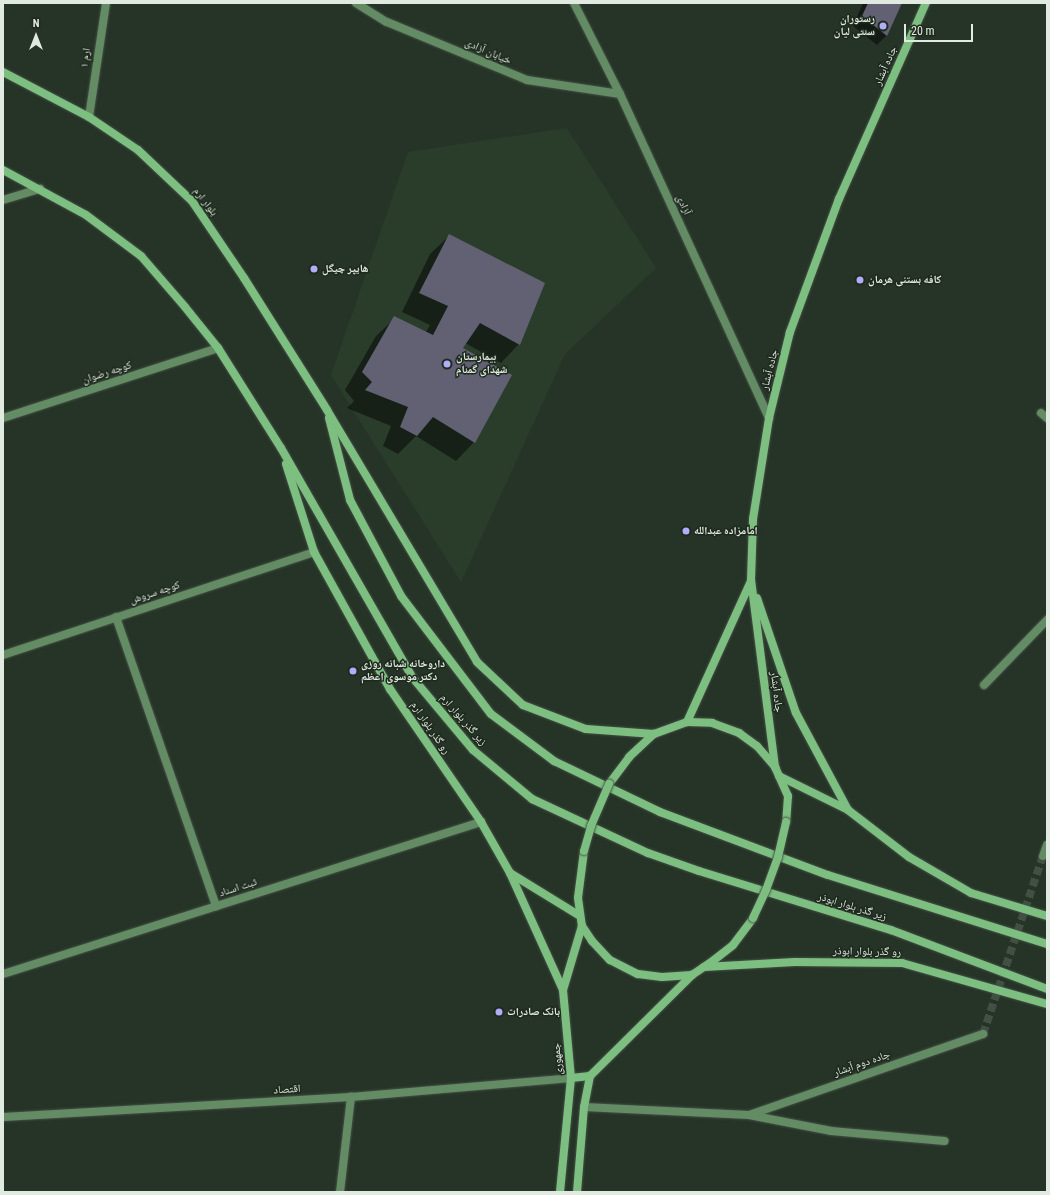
<!DOCTYPE html>
<meta charset="utf-8">
<style>
body{margin:0}
#map{position:relative;width:1050px;height:1195px;overflow:hidden;background:#263427;font-family:"Roboto Condensed","Noto Naskh Arabic",sans-serif}
div>[style]{position:absolute}
[style*='--x']{left:calc(var(--x)*1px);top:calc(var(--y)*1px);width:calc(var(--w)*1px);rotate:calc(var(--a)*1deg)}
.built>*{inset:0;background:#2a3d2b}
.shadow>*{inset:0;background:#0007}
.building>*{inset:0;background:#626174}
.street-tunnel>*{height:8px;margin-top:-4px;transform-origin:0;background:repeating-linear-gradient(90deg,#424f43 0 8px,transparent 0 12px)}
.roads{filter:drop-shadow(0 0 1px #445145) drop-shadow(0 0 1px #445145)}
.street>*{height:8px;margin:-4px;padding:0 4px;transform-origin:4px;border-radius:4px;background:#638b64}
.secondary>*{height:8px;margin:-4px;padding:0 4px;transform-origin:4px;border-radius:4px;background:#7dbf80}
.bridges{filter:drop-shadow(0 0 1px #445145) drop-shadow(0 0 1px #445145)}
.secondary-bridge>*{height:8px;margin:-4px;padding:0 4px;transform-origin:4px;border-radius:4px;background:#7dbf80}
.dots>*{width:11px;height:11px;translate:-50% -50%;box-sizing:border-box;border:2px solid #1d2a1d;border-radius:50%}
span{translate:-50% -50%;white-space:nowrap;text-align:center;line-height:1.15;-webkit-text-stroke:3px #1d2a1d;paint-order:stroke}
.poi-label{font-size:11px;color:#e1eae1;font-weight:700}
.right{translate:-100% -50%;text-align:right}
.left{translate:0 -50%;text-align:left}
.street-label{font-size:11px;color:#e1eae1}
.frame{position:absolute;inset:0;border:4px solid #e1eae1;pointer-events:none}
.north{position:absolute;left:16px;top:16px;width:40px;height:40px;-webkit-text-stroke:3px #1d2a1d;paint-order:stroke;rotate:0deg;font-size:11px;font-weight:700;line-height:16px;text-align:center;color:#e1eae1}
.north::after{content:'';display:block;margin:auto;width:14px;height:18px;background:#e1eae1;clip-path:polygon(50% 0,100% 100%,50% 72%,0 100%)}
.scale{position:absolute;left:904px;top:24px;width:69px;height:18px;box-sizing:border-box;border:2px solid #e1eae1;border-top:0;padding-left:5px;font-size:12px;line-height:14px;white-space:nowrap;color:#e1eae1;-webkit-text-stroke:3px #1d2a1d;paint-order:stroke}
</style>
<div id="map">
<div class="built">
<div style="clip-path:polygon(567px 128px,656px 268px,565px 354px,461px 582px,331px 375px,408px 152px)"></div>
</div>
<div class="shadow">
<div style="clip-path:polygon(863px 3px,901px 3px,886px 36px,877px 45px,853px 26px)"></div>
<div style="clip-path:polygon(449px 236px,519px 344px,501px 363px,465px 343px,462px 348px,474px 442px,456px 461px,416px 436px,398px 454px,383px 446px,391px 426px,347px 408px,354px 401px,345px 390px,376px 336px,395px 318px,426px 332px,430px 325px,402px 312px,430px 254px)"></div>
</div>
<div class="building">
<div style="clip-path:polygon(868px 3px,902px 3px,887px 36px,862px 16px)"></div>
<div style="clip-path:polygon(449px 234px,545px 283px,520px 345px,480px 323px,463px 348px,512px 375px,475px 443px,433px 417px,417px 436px,400px 427px,408px 407px,365px 390px,372px 382px,362px 372px,394px 316px,433px 335px,448px 306px,419px 293px)"></div>
</div>
<div class="street-tunnel">
<div style="--x:983;--y:1034;--w:188;--a:-71.4"></div>
</div>
<div class="roads">
<div class="street">
<div style="--x:356;--y:3;--w:36;--a:32"></div>
<div style="--x:387;--y:22;--w:152;--a:22.5"></div>
<div style="--x:527;--y:80;--w:94;--a:8.6"></div>
<div style="--x:574;--y:3;--w:102;--a:63.2"></div>
<div style="--x:620;--y:94;--w:357;--a:65.3"></div>
<div style="--x:89;--y:117;--w:115;--a:-81.5"></div>
<div style="--x:3;--y:200;--w:39;--a:-17"></div>
<div style="--x:1041;--y:413;--w:8;--a:40"></div>
<div style="--x:3;--y:418;--w:226;--a:-18"></div>
<div style="--x:116;--y:617;--w:306;--a:70.9"></div>
<div style="--x:3;--y:655;--w:328;--a:-18.3"></div>
<div style="--x:984;--y:685;--w:91;--a:-45.9"></div>
<div style="--x:1043;--y:856;--w:12;--a:-70"></div>
<div style="--x:3;--y:974;--w:502;--a:-17.64"></div>
<div style="--x:584;--y:1107;--w:165;--a:2.8"></div>
<div style="--x:749;--y:1115;--w:84;--a:11"></div>
<div style="--x:831;--y:1131;--w:114;--a:5"></div>
<div style="--x:749;--y:1115;--w:248;--a:-19.1"></div>
<div style="--x:3;--y:1117;--w:349;--a:-3.3"></div>
<div style="--x:351;--y:1097;--w:221;--a:-4.9"></div>
<div style="--x:340;--y:1192;--w:96;--a:-83.4"></div>
</div>
<div class="secondary">
<div style="--x:3;--y:72;--w:97;--a:27.6"></div>
<div style="--x:89;--y:117;--w:59;--a:34"></div>
<div style="--x:138;--y:150;--w:74;--a:43.4"></div>
<div style="--x:192;--y:201;--w:93;--a:56"></div>
<div style="--x:244;--y:278;--w:156;--a:57.8"></div>
<div style="--x:327;--y:410;--w:293;--a:59.2"></div>
<div style="--x:477;--y:662;--w:63;--a:43.1"></div>
<div style="--x:523;--y:705;--w:67;--a:20.9"></div>
<div style="--x:586;--y:729;--w:68;--a:4.2"></div>
<div style="--x:3;--y:170;--w:94;--a:28.5"></div>
<div style="--x:86;--y:215;--w:69;--a:36.7"></div>
<div style="--x:141;--y:256;--w:67;--a:49.2"></div>
<div style="--x:185;--y:307;--w:53;--a:51.2"></div>
<div style="--x:218;--y:348;--w:118;--a:57.8"></div>
<div style="--x:281;--y:448;--w:264;--a:60.2"></div>
<div style="--x:412;--y:677;--w:95;--a:50.1"></div>
<div style="--x:473;--y:750;--w:77;--a:39.7"></div>
<div style="--x:532;--y:799;--w:128;--a:25"></div>
<div style="--x:648;--y:853;--w:54;--a:19.4"></div>
<div style="--x:699;--y:871;--w:201;--a:17.1"></div>
<div style="--x:891;--y:930;--w:167;--a:20.7"></div>
<div style="--x:329;--y:418;--w:85;--a:75.6"></div>
<div style="--x:350;--y:500;--w:109;--a:62"></div>
<div style="--x:401;--y:596;--w:148;--a:52.7"></div>
<div style="--x:491;--y:714;--w:79;--a:36.7"></div>
<div style="--x:554;--y:761;--w:118;--a:25.7"></div>
<div style="--x:660;--y:812;--w:179;--a:20.6"></div>
<div style="--x:828;--y:875;--w:230;--a:17.5"></div>
<div style="--x:286;--y:464;--w:92;--a:72.3"></div>
<div style="--x:314;--y:552;--w:157;--a:61"></div>
<div style="--x:390;--y:689;--w:161;--a:55.6"></div>
<div style="--x:481;--y:822;--w:59;--a:60.4"></div>
<div style="--x:510;--y:873;--w:82;--a:31.6"></div>
<div style="--x:757;--y:598;--w:121;--a:71.3"></div>
<div style="--x:796;--y:713;--w:110;--a:61.8"></div>
<div style="--x:687;--y:722;--w:155;--a:-65.6"></div>
<div style="--x:775;--y:767;--w:189;--a:-97.3"></div>
<div style="--x:751;--y:580;--w:61;--a:-88.1"></div>
<div style="--x:753;--y:519;--w:102;--a:-81"></div>
<div style="--x:769;--y:418;--w:89;--a:-76.3"></div>
<div style="--x:790;--y:332;--w:142;--a:-69.8"></div>
<div style="--x:839;--y:199;--w:214;--a:-66.1"></div>
<div style="--x:779;--y:776;--w:77;--a:26.2"></div>
<div style="--x:848;--y:810;--w:77;--a:37.6"></div>
<div style="--x:909;--y:857;--w:72;--a:30.1"></div>
<div style="--x:971;--y:893;--w:79;--a:16.8"></div>
<div style="--x:609;--y:784;--w:34;--a:-53"></div>
<div style="--x:629;--y:757;--w:34;--a:-43"></div>
<div style="--x:654;--y:734;--w:35;--a:-20"></div>
<div style="--x:687;--y:722;--w:25;--a:2"></div>
<div style="--x:712;--y:723;--w:29;--a:20"></div>
<div style="--x:739;--y:733;--w:22;--a:36"></div>
<div style="--x:757;--y:746;--w:28;--a:49"></div>
<div style="--x:775;--y:767;--w:32;--a:66"></div>
<div style="--x:788;--y:796;--w:26;--a:94"></div>
<div style="--x:584;--y:851;--w:47;--a:97.3"></div>
<div style="--x:578;--y:898;--w:28;--a:82"></div>
<div style="--x:582;--y:926;--w:18;--a:56"></div>
<div style="--x:592;--y:941;--w:26;--a:47"></div>
<div style="--x:610;--y:960;--w:31;--a:27"></div>
<div style="--x:638;--y:974;--w:24;--a:7"></div>
<div style="--x:662;--y:977;--w:30;--a:-4"></div>
<div style="--x:692;--y:975;--w:27;--a:-34"></div>
<div style="--x:714;--y:960;--w:24;--a:-38"></div>
<div style="--x:733;--y:945;--w:34;--a:-53"></div>
<div style="--x:510;--y:873;--w:128;--a:65.6"></div>
<div style="--x:704;--y:967;--w:91;--a:-3.1"></div>
<div style="--x:795;--y:962;--w:107;--a:0.5"></div>
<div style="--x:902;--y:963;--w:151;--a:15.8"></div>
<div style="--x:571;--y:1078;--w:19;--a:-6"></div>
<div style="--x:560;--y:1192;--w:115;--a:-84.5"></div>
<div style="--x:571;--y:1078;--w:88;--a:-95.2"></div>
<div style="--x:563;--y:990;--w:67;--a:-73.5"></div>
<div style="--x:577;--y:1192;--w:85;--a:-85.3"></div>
<div style="--x:584;--y:1107;--w:32;--a:-79"></div>
<div style="--x:590;--y:1076;--w:144;--a:-44.7"></div>
</div>
</div>
<div class="bridges">
<div class="secondary-bridge">
<div style="--x:584;--y:851;--w:26;--a:-74"></div>
<div style="--x:591;--y:826;--w:46;--a:-66.8"></div>
<div style="--x:753;--y:918;--w:31;--a:-65"></div>
<div style="--x:766;--y:890;--w:35;--a:-70"></div>
<div style="--x:778;--y:857;--w:36;--a:-77"></div>
</div>
</div>
<div class="dots">
<div style="left:883px;top:26px;background:#b1adfa"></div>
<div style="left:314px;top:269px;background:#b1adfa"></div>
<div style="left:860px;top:280px;background:#b1adfa"></div>
<div style="left:447px;top:364px;background:#b1adfa"></div>
<div style="left:686px;top:531px;background:#b1adfa"></div>
<div style="left:353px;top:671px;background:#b1adfa"></div>
<div style="left:499px;top:1012px;background:#b1adfa"></div>
</div>
<div class="poi-label">
<span class="right" style="left:875px;top:26px">رستوران<br>سنتی لیان</span>
<span class="left" style="left:322px;top:269px">هایپر چیگل</span>
<span class="left" style="left:868px;top:280px">کافه بستنی هرمان</span>
<span class="left" style="left:456px;top:364px">بیمارستان<br>شهدای گمنام</span>
<span class="left" style="left:694px;top:531px">امامزاده عبدالله</span>
<span class="left" style="left:361px;top:671px">داروخانه شبانه روزی<br>دکتر موسوی اعظم</span>
<span class="left" style="left:507px;top:1012px">بانک صادرات</span>
</div>
<div class="street-label">
<span style="left:488px;top:52px;rotate:23deg">خیابان آزادی</span>
<span style="left:86px;top:58px;rotate:-82deg">ارم ۱</span>
<span style="left:886px;top:66px;rotate:-66deg">جاده آبشار</span>
<span style="left:205px;top:202px;rotate:52deg">بلوار ارم</span>
<span style="left:683px;top:205px;rotate:65deg">آزادی</span>
<span style="left:770px;top:370px;rotate:-76deg">جاده آبشار</span>
<span style="left:107px;top:373px;rotate:-18deg">کوچه رضوان</span>
<span style="left:155px;top:593px;rotate:-18deg">کوچه سروش</span>
<span style="left:776px;top:692px;rotate:83deg">جاده آبشار</span>
<span style="left:463px;top:720px;rotate:49deg">زیر گذر بلوار ارم</span>
<span style="left:430px;top:728px;rotate:56deg">رو گذر بلوار ارم</span>
<span style="left:238px;top:888px;rotate:-18deg">ثبت اسناد</span>
<span style="left:852px;top:907px;rotate:17deg">زیر گذر بلوار ابوذر</span>
<span style="left:867px;top:952px;rotate:1deg">رو گذر بلوار ابوذر</span>
<span style="left:558px;top:1059px;rotate:-95deg">جمهوری</span>
<span style="left:862px;top:1064px;rotate:-19deg">جاده دوم آبشار</span>
<span style="left:287px;top:1090px;rotate:-3deg">اقتصاد</span>
</div>
<div class="frame"></div>
<div class="north">N</div>
<div class="scale">20 m</div>
</div>
